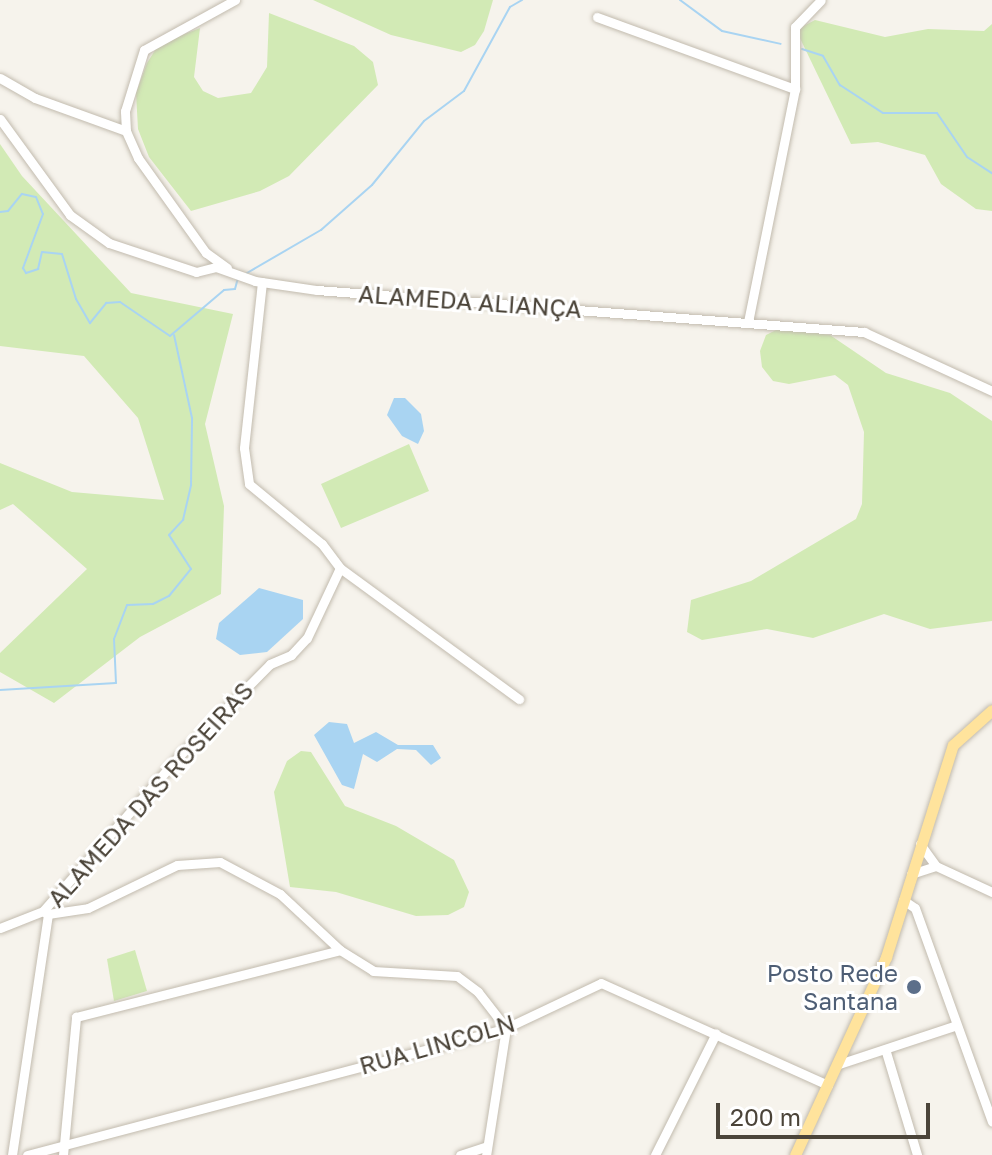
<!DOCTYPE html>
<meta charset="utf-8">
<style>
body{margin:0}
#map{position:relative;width:992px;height:1155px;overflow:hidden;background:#f6f3ec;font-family:"Golos Text",sans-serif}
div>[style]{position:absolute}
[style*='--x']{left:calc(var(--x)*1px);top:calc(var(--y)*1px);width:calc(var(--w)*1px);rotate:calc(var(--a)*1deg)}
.green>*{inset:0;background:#d2eab5}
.water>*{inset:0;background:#a9d4f2}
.stream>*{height:2px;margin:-1px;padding:0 1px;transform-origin:1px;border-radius:1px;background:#a9d4f2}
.roads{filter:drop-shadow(0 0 2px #c2bbae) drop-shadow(0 0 2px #c2bbae)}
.minor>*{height:9px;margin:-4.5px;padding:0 4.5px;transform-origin:4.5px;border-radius:4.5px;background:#fff}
.major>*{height:11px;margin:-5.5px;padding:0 5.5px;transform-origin:5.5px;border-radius:5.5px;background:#ffe39c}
.dots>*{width:22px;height:22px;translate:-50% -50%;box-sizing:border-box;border:4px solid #fff;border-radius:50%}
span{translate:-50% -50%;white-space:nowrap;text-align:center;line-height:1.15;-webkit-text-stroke:6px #fff;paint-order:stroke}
.street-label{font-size:24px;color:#4b4439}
.service-label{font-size:24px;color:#4e5e75}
.right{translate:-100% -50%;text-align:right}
.scale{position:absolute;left:716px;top:1103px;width:214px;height:36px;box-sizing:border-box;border:4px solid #4b4439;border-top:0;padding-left:10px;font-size:24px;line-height:28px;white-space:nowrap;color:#4b4439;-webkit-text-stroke:6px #fff;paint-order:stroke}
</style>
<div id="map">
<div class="green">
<div style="clip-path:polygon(313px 0,493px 0,484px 31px,475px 45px,461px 52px,391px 35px)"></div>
<div style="clip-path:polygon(269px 13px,354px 46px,373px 62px,378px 85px,289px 176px,260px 191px,191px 211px,149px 157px,138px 129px,136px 93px,147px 63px,159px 44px,200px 28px,194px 77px,203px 91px,218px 98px,251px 93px,267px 67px)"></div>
<div style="clip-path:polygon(815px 20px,885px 37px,928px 29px,984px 31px,992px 24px,992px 211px,976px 209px,941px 184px,925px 155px,878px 142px,851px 144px,796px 30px)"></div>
<div style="clip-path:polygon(0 144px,22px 176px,131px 293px,233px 314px,205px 424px,224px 506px,221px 594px,140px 637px,54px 703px,0 672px,0 653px,87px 569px,13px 504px,0 510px,0 463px,72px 492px,164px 500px,138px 418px,84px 356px,0 346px)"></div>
<div style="clip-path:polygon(780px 328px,830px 335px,886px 373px,950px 393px,992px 421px,992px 621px,930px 629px,884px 614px,813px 638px,767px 629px,702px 640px,687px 632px,691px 600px,751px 581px,856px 519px,862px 504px,864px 432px,848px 385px,835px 375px,789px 384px,773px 381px,762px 367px,760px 351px,766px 335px)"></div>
<div style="clip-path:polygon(409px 444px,429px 491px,341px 528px,321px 484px)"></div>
<div style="clip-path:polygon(301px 751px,311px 752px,345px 806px,396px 826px,454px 860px,469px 892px,464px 907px,448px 915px,416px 916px,336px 892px,290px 887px,274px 792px,287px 761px)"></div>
<div style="clip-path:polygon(135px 950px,147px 991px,114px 1001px,107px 959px)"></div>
</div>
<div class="water">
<div style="clip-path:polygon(394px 398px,405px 398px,421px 414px,424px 431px,418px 444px,402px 436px,387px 415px)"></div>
<div style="clip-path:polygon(259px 588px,303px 600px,303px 619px,267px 652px,240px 655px,216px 639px,219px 623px)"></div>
<div style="clip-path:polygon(329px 722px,347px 724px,354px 743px,376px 732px,398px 745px,433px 745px,441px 758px,431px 765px,416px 750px,397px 749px,377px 762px,363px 754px,354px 789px,342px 785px,314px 735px)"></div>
</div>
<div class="stream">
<div style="--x:680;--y:0;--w:52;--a:36.4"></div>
<div style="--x:722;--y:31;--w:60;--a:12.4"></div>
<div style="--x:802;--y:49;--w:22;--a:18"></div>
<div style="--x:823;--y:56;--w:34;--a:60"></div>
<div style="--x:840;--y:85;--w:51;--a:33.1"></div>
<div style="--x:883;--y:113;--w:54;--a:0"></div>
<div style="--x:937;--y:113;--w:53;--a:55.7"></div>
<div style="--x:967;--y:157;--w:30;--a:33"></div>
<div style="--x:0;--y:212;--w:8;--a:-7"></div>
<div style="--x:8;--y:211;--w:22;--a:-51"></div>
<div style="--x:22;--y:194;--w:14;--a:12"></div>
<div style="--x:36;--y:197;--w:18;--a:68"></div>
<div style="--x:43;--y:214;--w:58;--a:110.3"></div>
<div style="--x:23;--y:268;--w:6;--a:59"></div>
<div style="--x:26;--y:273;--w:13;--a:-18"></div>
<div style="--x:38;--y:269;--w:17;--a:-77"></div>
<div style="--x:42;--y:252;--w:20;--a:6"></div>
<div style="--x:62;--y:254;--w:47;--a:72.7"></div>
<div style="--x:76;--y:299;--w:28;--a:60"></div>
<div style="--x:90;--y:323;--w:26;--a:-51"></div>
<div style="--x:106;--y:303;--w:14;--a:-4"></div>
<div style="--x:120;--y:302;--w:60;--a:34.2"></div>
<div style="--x:170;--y:336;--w:71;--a:-40.4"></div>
<div style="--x:224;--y:290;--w:11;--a:-5"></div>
<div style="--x:235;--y:289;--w:11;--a:-75"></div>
<div style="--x:247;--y:273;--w:86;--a:-30.2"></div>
<div style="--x:321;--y:230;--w:68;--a:-41.4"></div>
<div style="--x:372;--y:185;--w:82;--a:-50.9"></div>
<div style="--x:424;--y:121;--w:50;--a:-36.9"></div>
<div style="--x:464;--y:91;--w:96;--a:-61.3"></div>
<div style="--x:510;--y:7;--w:14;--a:-30"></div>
<div style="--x:0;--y:690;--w:116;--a:-3.5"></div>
<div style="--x:116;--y:683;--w:44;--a:-92.6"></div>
<div style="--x:114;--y:639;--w:36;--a:-69"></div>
<div style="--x:127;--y:605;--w:26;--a:-2"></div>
<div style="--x:153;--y:604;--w:18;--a:-27"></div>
<div style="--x:169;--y:596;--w:35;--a:-51"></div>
<div style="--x:191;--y:569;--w:40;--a:-122.9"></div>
<div style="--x:169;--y:535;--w:21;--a:-47"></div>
<div style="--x:183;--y:520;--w:36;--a:-77"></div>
<div style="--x:191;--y:485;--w:67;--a:-89.1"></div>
<div style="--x:192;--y:418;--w:85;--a:-102.2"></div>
</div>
<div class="roads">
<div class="minor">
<div style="--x:597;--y:17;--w:211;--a:20"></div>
<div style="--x:0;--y:78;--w:40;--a:29.7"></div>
<div style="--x:35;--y:98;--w:97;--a:19.9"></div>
<div style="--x:0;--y:119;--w:119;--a:53.9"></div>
<div style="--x:70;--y:215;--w:48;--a:35.7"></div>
<div style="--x:109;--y:243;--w:92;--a:18.4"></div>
<div style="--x:196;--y:272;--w:21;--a:-14"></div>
<div style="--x:216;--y:267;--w:41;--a:19.7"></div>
<div style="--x:255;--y:281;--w:63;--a:8.3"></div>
<div style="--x:317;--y:290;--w:549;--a:4.39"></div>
<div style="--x:864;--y:332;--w:141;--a:24.7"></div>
<div style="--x:227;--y:268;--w:26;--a:-144"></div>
<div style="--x:206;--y:253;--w:117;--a:-125.6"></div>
<div style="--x:138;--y:158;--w:30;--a:-114"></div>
<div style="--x:126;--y:131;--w:20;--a:-93"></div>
<div style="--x:125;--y:111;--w:64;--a:-72.7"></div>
<div style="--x:144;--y:50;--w:104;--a:-28.8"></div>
<div style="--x:262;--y:282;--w:167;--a:96.2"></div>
<div style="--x:244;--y:448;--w:36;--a:82"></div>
<div style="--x:249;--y:484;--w:94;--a:39.4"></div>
<div style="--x:322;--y:544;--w:30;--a:53"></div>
<div style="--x:340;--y:568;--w:222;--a:36.2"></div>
<div style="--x:748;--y:322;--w:238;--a:-78.6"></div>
<div style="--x:795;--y:89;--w:62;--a:-90"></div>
<div style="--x:795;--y:27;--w:37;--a:-46"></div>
<div style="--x:920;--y:844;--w:27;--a:54"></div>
<div style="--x:936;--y:866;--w:62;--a:24.9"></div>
<div style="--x:911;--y:874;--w:26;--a:-18"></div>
<div style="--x:903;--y:900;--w:14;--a:34"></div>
<div style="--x:915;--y:908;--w:227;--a:70.2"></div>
<div style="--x:48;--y:914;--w:40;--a:-8.5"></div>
<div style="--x:88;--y:908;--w:99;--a:-25.8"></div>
<div style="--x:177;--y:865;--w:43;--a:-4"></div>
<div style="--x:220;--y:862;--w:68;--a:28.1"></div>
<div style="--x:280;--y:894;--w:82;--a:43"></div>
<div style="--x:340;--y:950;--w:39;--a:32"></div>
<div style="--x:373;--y:971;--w:84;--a:3.4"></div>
<div style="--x:457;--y:976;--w:26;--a:37"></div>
<div style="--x:478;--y:992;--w:46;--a:52.1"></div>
<div style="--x:506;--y:1028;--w:129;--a:98.9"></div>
<div style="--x:0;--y:928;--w:46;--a:-21.6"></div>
<div style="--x:43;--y:911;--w:210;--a:-48.7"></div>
<div style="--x:182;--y:753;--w:125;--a:-45.3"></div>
<div style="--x:270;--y:664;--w:23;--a:-23"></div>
<div style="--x:291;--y:655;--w:23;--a:-47"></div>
<div style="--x:307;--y:638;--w:77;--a:-64.8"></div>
<div style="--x:886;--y:1052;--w:108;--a:73.2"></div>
<div style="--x:836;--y:1065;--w:127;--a:-18.3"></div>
<div style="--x:12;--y:1155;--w:244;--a:-81.5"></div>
<div style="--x:48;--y:914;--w:4;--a:-153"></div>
<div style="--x:27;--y:1155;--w:496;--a:-14.8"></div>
<div style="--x:506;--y:1028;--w:105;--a:-25.3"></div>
<div style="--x:601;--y:983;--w:249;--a:24.2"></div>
<div style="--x:63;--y:1155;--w:139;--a:-84.6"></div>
<div style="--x:76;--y:1017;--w:272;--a:-14.2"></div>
<div style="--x:460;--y:1155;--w:28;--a:-18"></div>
<div style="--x:655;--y:1155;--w:136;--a:-63.4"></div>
</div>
<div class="major">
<div style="--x:795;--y:1155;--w:218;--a:-65.3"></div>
<div style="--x:886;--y:957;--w:222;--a:-72.5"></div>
<div style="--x:953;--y:745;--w:52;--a:-41.9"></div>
</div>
</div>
<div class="dots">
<div style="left:914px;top:987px;background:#5c6f8a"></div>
</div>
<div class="street-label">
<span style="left:470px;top:301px;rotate:4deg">ALAMEDA ALIANÇA</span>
<span style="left:150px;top:794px;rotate:-48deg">ALAMEDA DAS ROSEIRAS</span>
<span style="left:437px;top:1044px;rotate:-16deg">RUA LINCOLN</span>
</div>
<div class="service-label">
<span class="right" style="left:898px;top:987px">Posto Rede<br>Santana</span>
</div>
<div class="scale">200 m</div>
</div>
